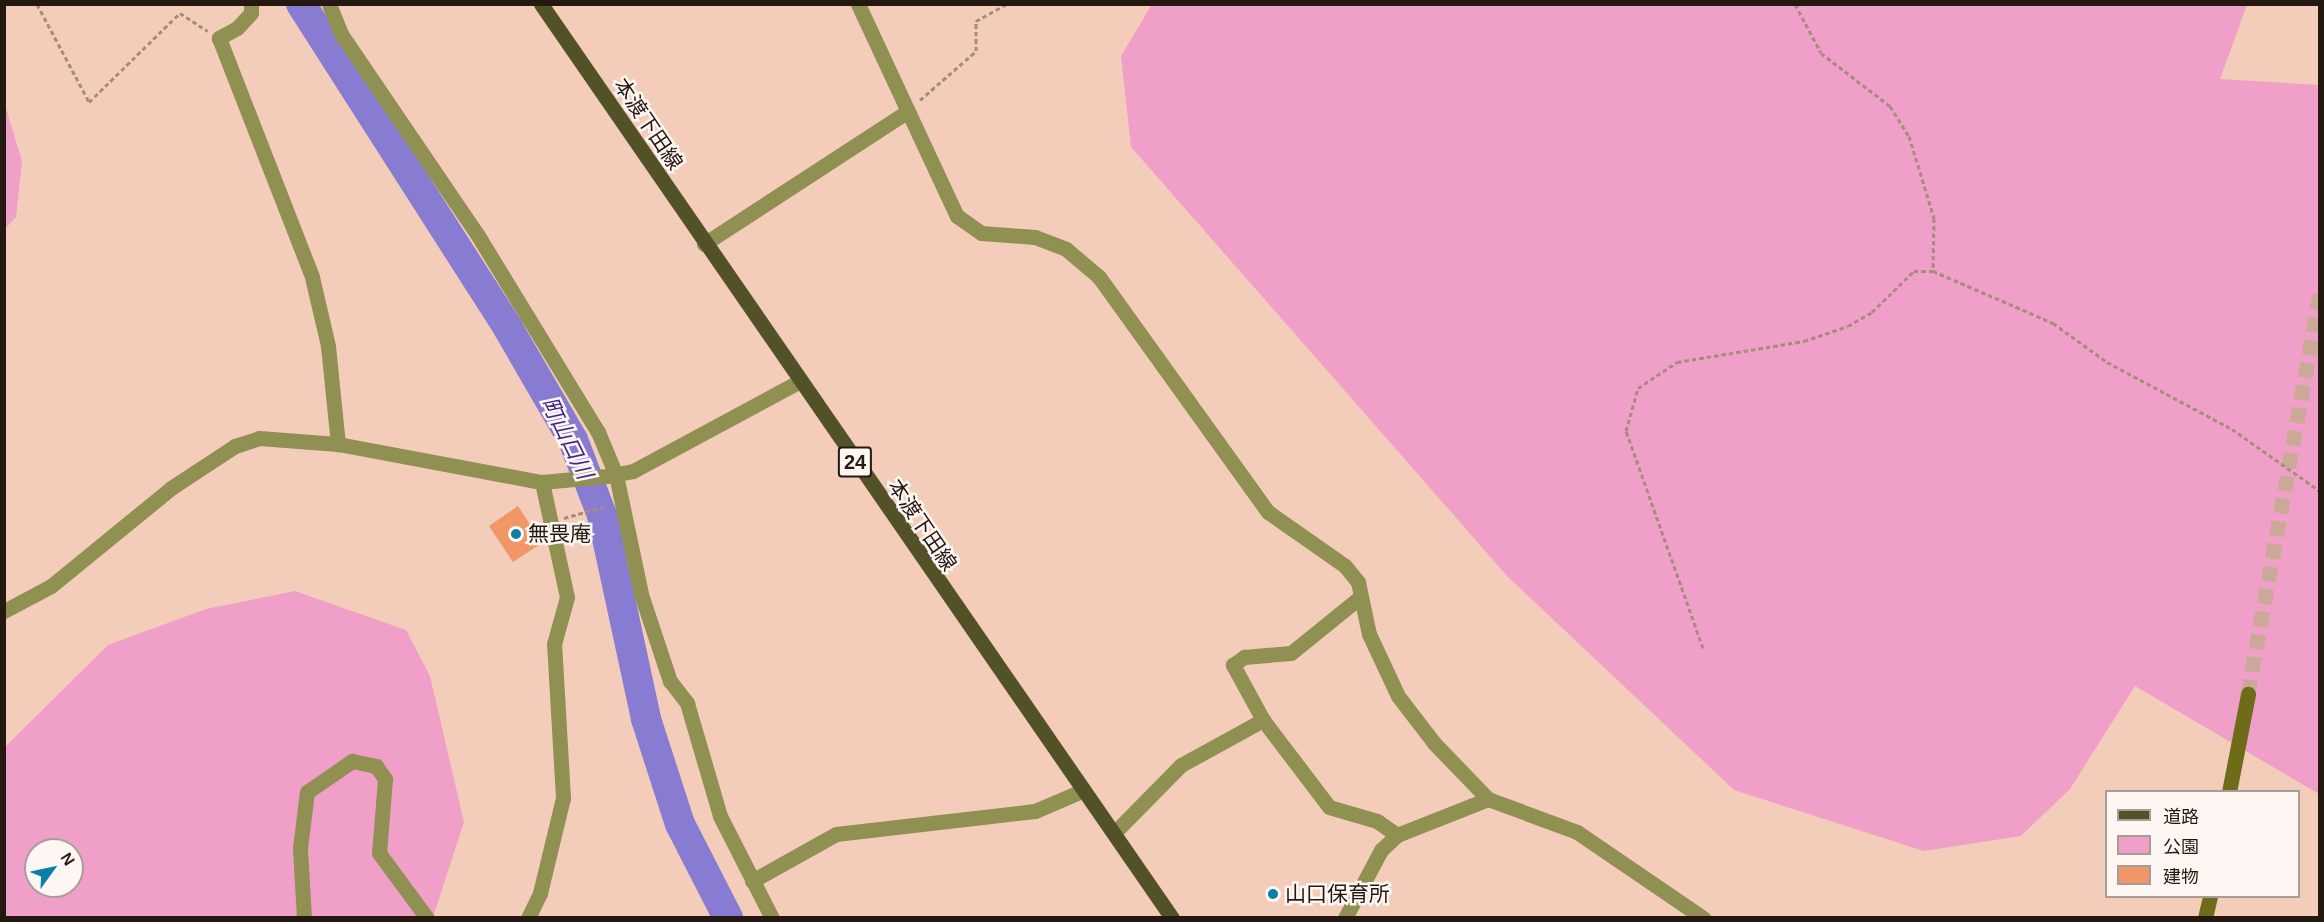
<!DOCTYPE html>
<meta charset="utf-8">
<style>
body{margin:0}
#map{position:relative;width:2324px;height:922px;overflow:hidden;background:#f4cdba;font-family:Helvetica,"Noto Sans JP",sans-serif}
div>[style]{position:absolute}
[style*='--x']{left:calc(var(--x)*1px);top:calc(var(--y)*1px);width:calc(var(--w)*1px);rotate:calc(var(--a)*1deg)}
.green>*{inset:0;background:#f0a0c8}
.river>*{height:30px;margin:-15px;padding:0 15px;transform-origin:15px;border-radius:15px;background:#887cd2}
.building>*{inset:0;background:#f19666}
.secondary-tunnel>*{height:15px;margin-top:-7.5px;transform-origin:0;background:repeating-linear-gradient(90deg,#cba998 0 15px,transparent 0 23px)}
.path>*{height:3px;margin-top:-1.5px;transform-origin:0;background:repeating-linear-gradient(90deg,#a98b7c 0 4.5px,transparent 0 7.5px)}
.street>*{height:15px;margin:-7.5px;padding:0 7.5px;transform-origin:7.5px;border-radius:7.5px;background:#909052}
.secondary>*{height:15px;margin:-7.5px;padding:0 7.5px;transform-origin:7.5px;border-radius:7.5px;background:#6e6c19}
.primary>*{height:15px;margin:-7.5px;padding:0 7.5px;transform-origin:7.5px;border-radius:7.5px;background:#535227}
.dots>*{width:16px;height:16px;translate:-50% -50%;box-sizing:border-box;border:3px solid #fef6f2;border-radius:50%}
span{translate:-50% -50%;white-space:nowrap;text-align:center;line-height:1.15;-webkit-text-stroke:5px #fef6f2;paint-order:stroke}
.shield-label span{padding:2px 4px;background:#fef6f2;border:2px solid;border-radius:4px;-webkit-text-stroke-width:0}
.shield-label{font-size:20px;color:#251811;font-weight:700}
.street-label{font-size:21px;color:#251811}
.poi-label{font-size:21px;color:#251811}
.left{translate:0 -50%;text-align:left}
.water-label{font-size:22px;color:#41278c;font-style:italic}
.frame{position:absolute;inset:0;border:6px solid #251811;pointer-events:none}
.legend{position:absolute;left:2105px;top:790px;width:195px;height:108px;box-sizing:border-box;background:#fef6f2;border:2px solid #a79d98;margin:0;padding:8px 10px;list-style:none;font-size:18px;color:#251811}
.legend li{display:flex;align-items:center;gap:12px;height:30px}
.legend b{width:30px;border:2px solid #a79d98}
.north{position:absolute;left:24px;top:838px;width:60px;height:60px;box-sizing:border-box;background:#fef6f2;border:2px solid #a79d98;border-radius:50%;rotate:57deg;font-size:16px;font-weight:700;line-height:24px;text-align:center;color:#251811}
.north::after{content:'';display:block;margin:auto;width:21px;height:27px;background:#0a80a7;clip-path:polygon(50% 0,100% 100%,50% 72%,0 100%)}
</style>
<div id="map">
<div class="green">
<div style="clip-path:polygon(1152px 4px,2247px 5px,2220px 79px,2319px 85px,2319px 794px,2135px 686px,2070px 789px,2021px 836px,1924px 851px,1734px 790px,1508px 577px,1131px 147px,1121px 56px)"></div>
<div style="clip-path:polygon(5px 105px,22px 161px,16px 217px,5px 229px)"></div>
<div style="clip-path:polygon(evenodd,295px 591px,406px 630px,430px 676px,464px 822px,433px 917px,5px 918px,5px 747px,108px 645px,206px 609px,295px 591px,36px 850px,72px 850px,72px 886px,36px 886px,36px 850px)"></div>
</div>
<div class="river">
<div style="--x:301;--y:4;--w:384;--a:57.4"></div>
<div style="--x:508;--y:328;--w:129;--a:59.9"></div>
<div style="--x:573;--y:440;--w:80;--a:68.9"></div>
<div style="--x:602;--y:515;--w:209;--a:77.8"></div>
<div style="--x:646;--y:719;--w:110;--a:72.1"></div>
<div style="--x:680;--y:824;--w:106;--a:62.9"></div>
</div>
<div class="building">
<div style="clip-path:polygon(518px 506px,542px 543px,513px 562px,489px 526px)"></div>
</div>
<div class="secondary-tunnel">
<div style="--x:2248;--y:694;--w:407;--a:-79.8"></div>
</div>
<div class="path">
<div style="--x:37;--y:4;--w:111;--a:62"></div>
<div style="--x:89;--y:102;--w:127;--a:-44.4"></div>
<div style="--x:180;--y:13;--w:33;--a:33"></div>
<div style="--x:1795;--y:4;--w:55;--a:62"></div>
<div style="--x:1821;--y:53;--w:87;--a:37.5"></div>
<div style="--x:1890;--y:106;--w:36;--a:58"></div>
<div style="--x:1909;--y:136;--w:86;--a:73"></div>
<div style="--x:1934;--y:218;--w:53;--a:91.1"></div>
<div style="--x:920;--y:100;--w:74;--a:-41.2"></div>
<div style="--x:976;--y:51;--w:30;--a:-90"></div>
<div style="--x:976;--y:21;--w:35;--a:-29"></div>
<div style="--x:564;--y:518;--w:44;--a:-15.9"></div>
<div style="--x:1703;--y:648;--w:230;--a:-109.5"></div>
<div style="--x:1626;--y:431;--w:45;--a:-74.4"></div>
<div style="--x:1638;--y:388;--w:47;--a:-33.7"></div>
<div style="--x:1677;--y:362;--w:129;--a:-9.4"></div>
<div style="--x:1804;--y:341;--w:46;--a:-18.8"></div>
<div style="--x:1848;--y:326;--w:28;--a:-30"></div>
<div style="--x:1872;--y:312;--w:59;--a:-44.3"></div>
<div style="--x:1914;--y:271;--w:19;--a:0"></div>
<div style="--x:1933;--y:271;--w:131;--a:23.4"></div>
<div style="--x:2053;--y:323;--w:67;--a:35.8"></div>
<div style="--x:2107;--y:362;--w:142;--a:28.2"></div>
<div style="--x:2232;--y:429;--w:108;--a:35.2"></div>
</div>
<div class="street">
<div style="--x:251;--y:4;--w:9;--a:90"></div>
<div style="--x:251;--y:13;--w:21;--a:133"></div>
<div style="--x:237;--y:28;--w:21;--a:151"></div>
<div style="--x:219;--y:38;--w:256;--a:68.7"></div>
<div style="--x:312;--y:277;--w:71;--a:76.9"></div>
<div style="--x:328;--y:346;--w:99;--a:84.2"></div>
<div style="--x:329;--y:4;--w:32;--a:68"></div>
<div style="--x:341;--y:34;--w:242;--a:55.8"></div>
<div style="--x:477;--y:234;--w:232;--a:58.6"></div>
<div style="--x:598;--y:432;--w:47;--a:67.3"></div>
<div style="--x:616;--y:475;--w:122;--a:78.1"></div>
<div style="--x:641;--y:594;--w:92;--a:71.6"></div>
<div style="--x:670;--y:681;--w:28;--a:52"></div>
<div style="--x:687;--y:703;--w:118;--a:73.7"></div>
<div style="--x:720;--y:816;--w:114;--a:63"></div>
<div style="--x:858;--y:4;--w:234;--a:65"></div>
<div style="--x:957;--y:216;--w:29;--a:35"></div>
<div style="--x:981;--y:233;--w:54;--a:4.2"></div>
<div style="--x:1035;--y:237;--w:33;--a:21"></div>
<div style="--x:1066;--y:249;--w:43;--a:40.3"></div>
<div style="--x:1099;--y:277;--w:289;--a:54.3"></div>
<div style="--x:1268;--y:512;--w:94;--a:35"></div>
<div style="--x:1345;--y:566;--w:21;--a:51"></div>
<div style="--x:1358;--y:582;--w:53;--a:78.1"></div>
<div style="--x:1369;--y:634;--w:68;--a:64.9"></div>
<div style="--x:1398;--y:696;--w:59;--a:52.5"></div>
<div style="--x:1434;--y:743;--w:78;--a:46"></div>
<div style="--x:1488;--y:799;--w:95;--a:20.3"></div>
<div style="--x:1577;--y:832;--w:153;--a:34.3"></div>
<div style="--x:704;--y:244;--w:240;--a:-33.1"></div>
<div style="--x:4;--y:611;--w:53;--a:-28"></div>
<div style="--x:51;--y:586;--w:155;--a:-39.2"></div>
<div style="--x:171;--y:488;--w:77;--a:-33.3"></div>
<div style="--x:235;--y:446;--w:25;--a:-18"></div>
<div style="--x:259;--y:438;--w:79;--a:4.3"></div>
<div style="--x:338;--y:444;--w:208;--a:10.6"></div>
<div style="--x:542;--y:482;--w:65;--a:-5.3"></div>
<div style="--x:607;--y:476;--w:26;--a:-11"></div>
<div style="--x:633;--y:471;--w:190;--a:-28.3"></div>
<div style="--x:1263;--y:720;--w:109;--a:52.8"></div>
<div style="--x:1329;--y:807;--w:50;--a:16.3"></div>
<div style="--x:1377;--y:821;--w:24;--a:35"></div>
<div style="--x:1114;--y:833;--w:95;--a:-45.4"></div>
<div style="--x:1181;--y:765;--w:94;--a:-28.8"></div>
<div style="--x:1263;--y:720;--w:63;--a:-118.6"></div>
<div style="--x:1233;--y:665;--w:14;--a:-36"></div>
<div style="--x:1244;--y:657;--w:47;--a:-4.9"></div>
<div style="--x:1291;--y:653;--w:87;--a:-39"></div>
<div style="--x:752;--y:881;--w:96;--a:-29.2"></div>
<div style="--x:836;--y:834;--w:200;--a:-6.6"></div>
<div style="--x:1035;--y:811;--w:53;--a:-23.2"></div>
<div style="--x:304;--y:918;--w:70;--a:-93.3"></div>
<div style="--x:300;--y:848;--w:56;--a:-82.9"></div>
<div style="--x:307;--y:792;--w:55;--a:-34.6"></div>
<div style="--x:352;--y:761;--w:25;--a:12"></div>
<div style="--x:376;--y:766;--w:16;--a:55"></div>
<div style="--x:385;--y:779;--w:74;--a:94.6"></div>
<div style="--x:379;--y:853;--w:81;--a:53.6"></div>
<div style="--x:528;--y:918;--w:28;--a:-64"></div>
<div style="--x:540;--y:893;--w:98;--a:-76.4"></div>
<div style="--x:563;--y:798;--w:154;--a:-93.3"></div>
<div style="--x:554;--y:644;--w:49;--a:-74.5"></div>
<div style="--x:567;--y:597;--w:118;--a:-102.3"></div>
<div style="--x:1345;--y:918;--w:77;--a:-62.1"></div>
<div style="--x:1381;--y:850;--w:22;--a:-43"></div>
<div style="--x:1397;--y:835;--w:98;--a:-21.6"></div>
</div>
<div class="secondary">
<div style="--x:2229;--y:792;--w:100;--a:-79"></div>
<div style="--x:2205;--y:918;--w:23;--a:-77"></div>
</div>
<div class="primary">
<div style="--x:541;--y:4;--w:1111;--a:55.38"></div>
</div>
<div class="dots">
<div style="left:516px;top:534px;background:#0a80a7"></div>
<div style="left:1273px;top:894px;background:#0a80a7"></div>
</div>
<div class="shield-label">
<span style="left:855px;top:462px">24</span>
</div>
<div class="street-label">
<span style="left:648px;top:124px;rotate:56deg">本渡下田線</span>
<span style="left:922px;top:525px;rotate:56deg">本渡下田線</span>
</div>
<div class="poi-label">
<span class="left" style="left:528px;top:534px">無畏庵</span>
<span class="left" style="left:1285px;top:894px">山口保育所</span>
</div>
<div class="water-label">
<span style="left:567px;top:438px;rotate:64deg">町山口川</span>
</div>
<div class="frame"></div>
<ul class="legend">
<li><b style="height:8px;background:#535227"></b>道路</li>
<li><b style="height:16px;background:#f0a0c8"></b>公園</li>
<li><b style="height:16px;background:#f19666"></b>建物</li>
</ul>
<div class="north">N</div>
</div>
